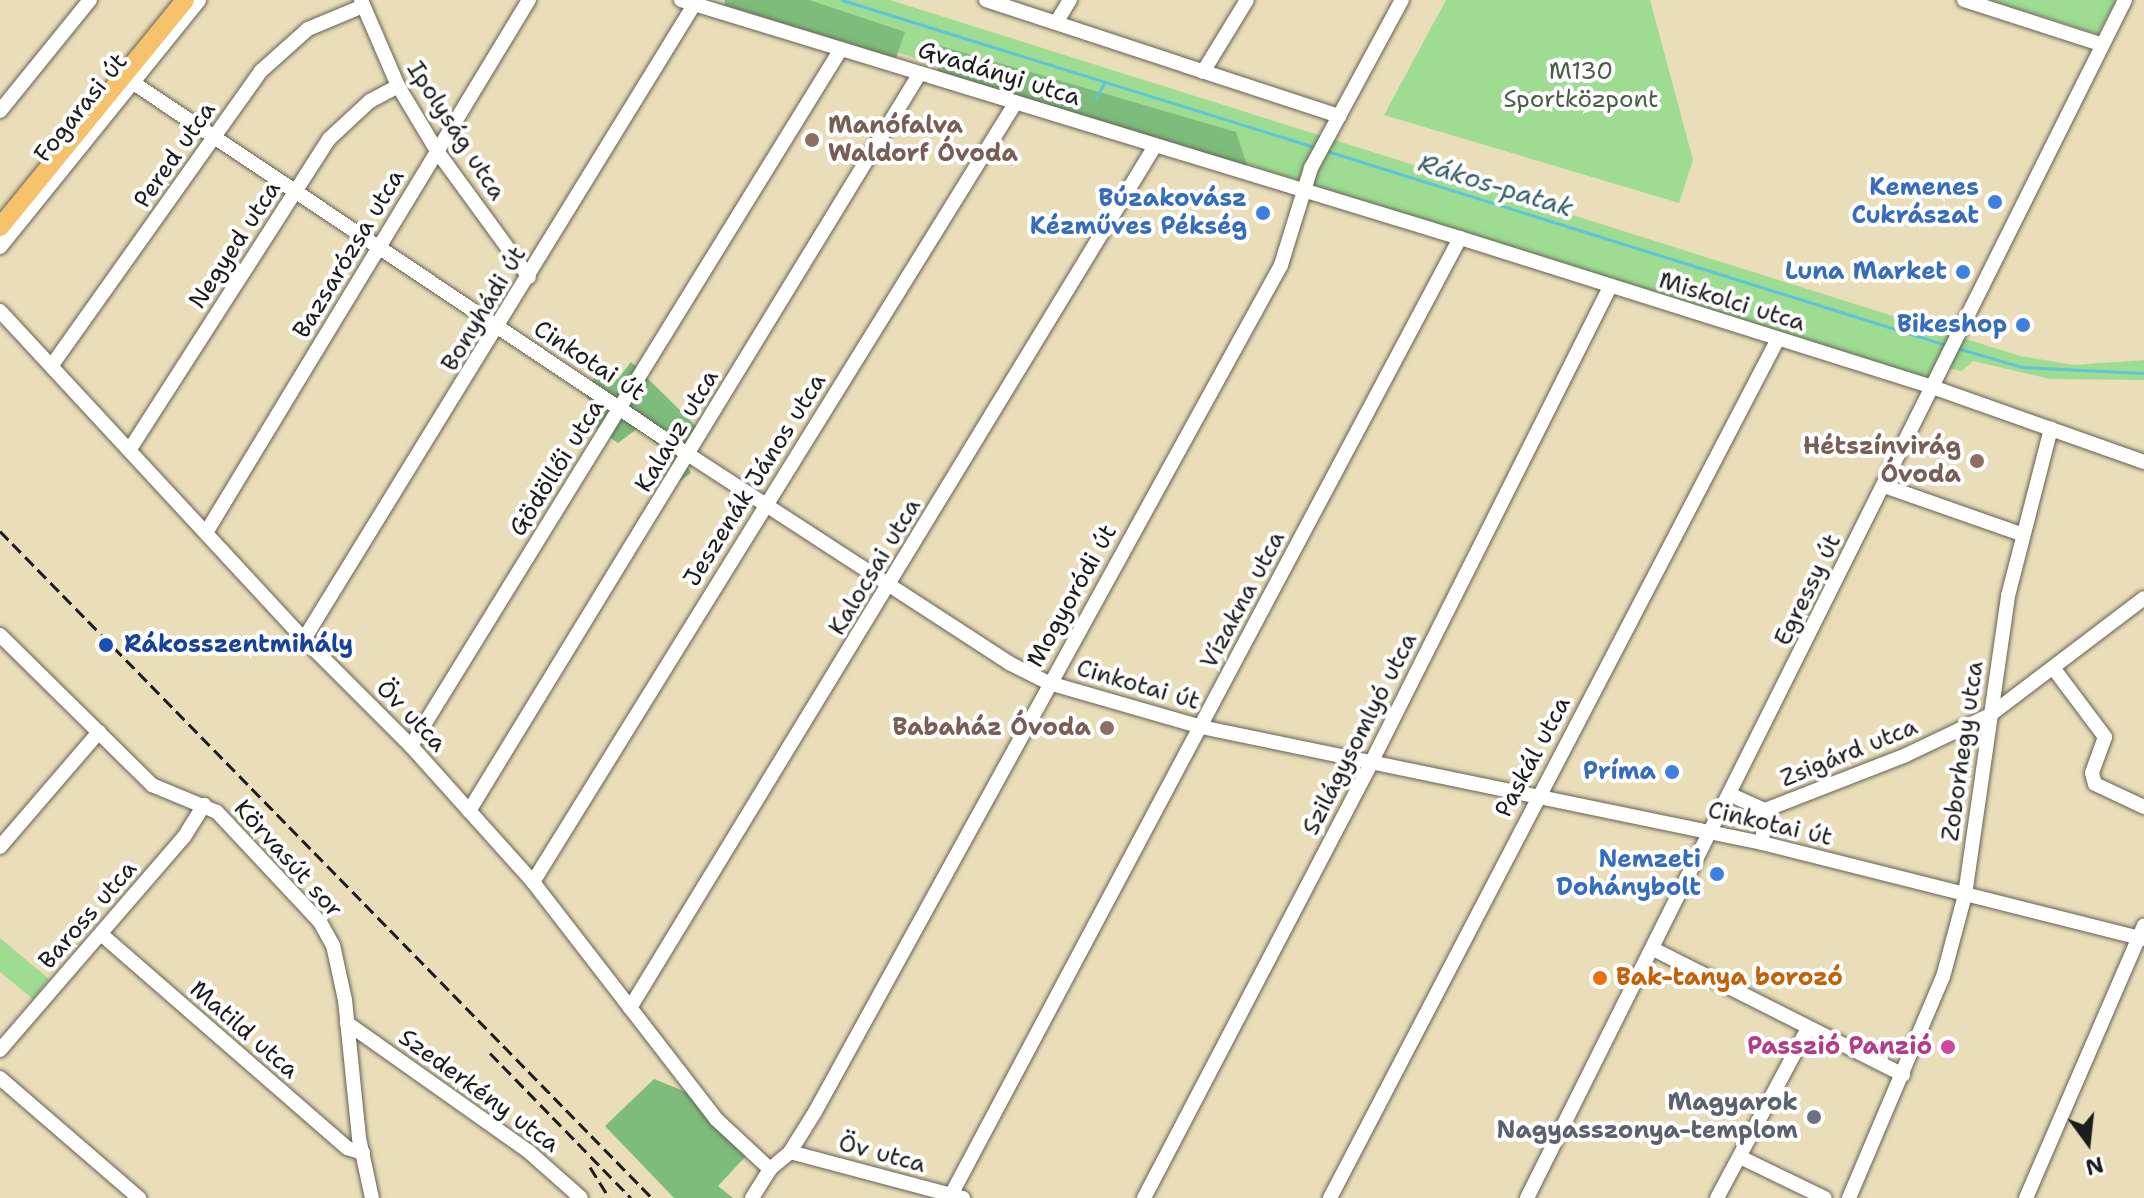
<!DOCTYPE html>
<meta charset="utf-8">
<style>
body{margin:0}
#map{position:relative;width:2144px;height:1198px;overflow:hidden;background:#eadeba;font-family:"Shantell Sans",sans-serif}
div>[style]{position:absolute}
[style*='--x']{left:calc(var(--x)*1px);top:calc(var(--y)*1px);width:calc(var(--w)*1px);rotate:calc(var(--a)*1deg)}
.green>*{inset:0;background:#9ddc91}
.forest>*{inset:0;background:#7ebc7b}
.stream>*{height:3px;margin:-1.5px;padding:0 1.5px;transform-origin:1.5px;border-radius:1.5px;background:#5dc4db}
.roads{filter:drop-shadow(0 0 2px #646053) drop-shadow(0 0 2px #646053)}
.minor>*{height:14px;margin:-7px;padding:0 7px;transform-origin:7px;border-radius:7px;background:#fff}
.major>*{height:18px;margin:-9px;padding:0 9px;transform-origin:9px;border-radius:9px;background:#f5c16b}
.rail>*{height:3px;margin-top:-1.5px;transform-origin:0;background:repeating-linear-gradient(90deg,#1c1c1c 0 12px,transparent 0 18px)}
.dots>*{width:22px;height:22px;translate:-50% -50%;box-sizing:border-box;border:4px solid #fff;border-radius:50%}
span{translate:-50% -50%;white-space:nowrap;text-align:center;line-height:1.15;-webkit-text-stroke:8px #fff;paint-order:stroke}
.park-label{font-size:24px;color:#495f45}
.street-label{font-size:24px;color:#1c1c1c}
.education-label{font-size:24px;color:#785e54;font-weight:700}
.left{translate:0 -50%;text-align:left}
.right{translate:-100% -50%;text-align:right}
.shop-label{font-size:24px;color:#366cbe;font-weight:700}
.transit-label{font-size:24px;color:#164399;font-weight:700}
.food-label{font-size:24px;color:#c56008;font-weight:700}
.hotel-label{font-size:24px;color:#b23c85;font-weight:700}
.worship-label{font-size:24px;color:#5b616d;font-weight:700}
.water-label{font-size:26px;color:#365f68;font-style:italic}
.north{position:absolute;left:2048px;top:1102px;width:80px;height:80px;-webkit-text-stroke:6px #fff;paint-order:stroke;rotate:165deg;font-size:22px;font-weight:700;line-height:32px;text-align:center;color:#1c1c1c}
.north::after{content:'';display:block;margin:auto;width:28px;height:36px;background:#1c1c1c;clip-path:polygon(50% 0,100% 100%,50% 72%,0 100%)}
</style>
<div id="map">
<div class="green">
<div style="clip-path:polygon(733px 0,890px 0,2020px 356px,2074px 365px,2144px 360px,2144px 380px,2050px 379px,1973px 361px,1962px 371px,1936px 366px,1927px 381px)"></div>
<div style="clip-path:polygon(1446px 0,1650px 0,1693px 160px,1679px 203px,1384px 115px)"></div>
<div style="clip-path:polygon(1990px 0,2116px 0,2098px 34px)"></div>
<div style="clip-path:polygon(0 938px,49px 979px,33px 999px,0 972px)"></div>
</div>
<div class="forest">
<div style="clip-path:polygon(725px 0,809px 0,905px 32px,896px 58px,724px 5px)"></div>
<div style="clip-path:polygon(941px 46px,1236px 132px,1248px 168px,937px 73px)"></div>
<div style="clip-path:polygon(631px 362px,697px 427px,682px 456px,691px 473px,680px 481px,664px 477px,672px 464px,666px 451px,637px 429px,618px 443px,596px 428px,599px 413px,585px 395px,596px 374px,618px 379px)"></div>
<div style="clip-path:polygon(654px 1079px,686px 1092px,747px 1155px,718px 1186px,733px 1198px,674px 1198px,605px 1126px)"></div>
</div>
<div class="stream">
<div style="--x:842;--y:0;--w:497;--a:17.3"></div>
<div style="--x:1096;--y:98;--w:17;--a:-62"></div>
<div style="--x:1327;--y:151;--w:649;--a:17.4"></div>
<div style="--x:1957;--y:348;--w:68;--a:16.3"></div>
<div style="--x:2022;--y:367;--w:122;--a:2.8"></div>
</div>
<div class="roads">
<div class="minor">
<div style="--x:361;--y:0;--w:94;--a:66.7"></div>
<div style="--x:398;--y:86;--w:76;--a:59"></div>
<div style="--x:437;--y:151;--w:156;--a:53.9"></div>
<div style="--x:681;--y:0;--w:815;--a:16.99"></div>
<div style="--x:1460;--y:238;--w:498;--a:17.5"></div>
<div style="--x:1935;--y:388;--w:222;--a:19.5"></div>
<div style="--x:986;--y:0;--w:372;--a:18.2"></div>
<div style="--x:1964;--y:0;--w:143;--a:17.9"></div>
<div style="--x:1056;--y:23;--w:27;--a:-59"></div>
<div style="--x:1203;--y:72;--w:84;--a:-58.6"></div>
<div style="--x:132;--y:82;--w:670;--a:33.81"></div>
<div style="--x:689;--y:455;--w:382;--a:33"></div>
<div style="--x:1009;--y:663;--w:45;--a:26.6"></div>
<div style="--x:1049;--y:683;--w:158;--a:16.1"></div>
<div style="--x:1201;--y:727;--w:573;--a:11.68"></div>
<div style="--x:1762;--y:843;--w:394;--a:14.1"></div>
<div style="--x:0;--y:111;--w:143;--a:-51"></div>
<div style="--x:0;--y:247;--w:317;--a:-51.1"></div>
<div style="--x:0;--y:311;--w:447;--a:47.2"></div>
<div style="--x:304;--y:639;--w:151;--a:45"></div>
<div style="--x:411;--y:746;--w:183;--a:48.1"></div>
<div style="--x:533;--y:882;--w:299;--a:52.3"></div>
<div style="--x:716;--y:1119;--w:74;--a:42.8"></div>
<div style="--x:52;--y:365;--w:361;--a:-54.6"></div>
<div style="--x:261;--y:71;--w:63;--a:-41.8"></div>
<div style="--x:308;--y:29;--w:60;--a:-22.7"></div>
<div style="--x:130;--y:449;--w:368;--a:-57.3"></div>
<div style="--x:329;--y:139;--w:56;--a:-42.8"></div>
<div style="--x:370;--y:101;--w:32;--a:-28"></div>
<div style="--x:1884;--y:486;--w:145;--a:19.3"></div>
<div style="--x:207;--y:531;--w:621;--a:-58.77"></div>
<div style="--x:0;--y:635;--w:214;--a:44.6"></div>
<div style="--x:152;--y:785;--w:70;--a:22.6"></div>
<div style="--x:217;--y:812;--w:151;--a:46.9"></div>
<div style="--x:320;--y:922;--w:26;--a:61"></div>
<div style="--x:333;--y:945;--w:56;--a:77.7"></div>
<div style="--x:345;--y:1000;--w:139;--a:84.2"></div>
<div style="--x:359;--y:1138;--w:61;--a:77.8"></div>
<div style="--x:304;--y:639;--w:750;--a:-58.41"></div>
<div style="--x:2054;--y:669;--w:85;--a:53.1"></div>
<div style="--x:2105;--y:737;--w:38;--a:110"></div>
<div style="--x:2092;--y:773;--w:11;--a:75"></div>
<div style="--x:2095;--y:784;--w:54;--a:25.1"></div>
<div style="--x:411;--y:746;--w:819;--a:-58.33"></div>
<div style="--x:1731;--y:795;--w:37;--a:24"></div>
<div style="--x:1765;--y:810;--w:33;--a:95"></div>
<div style="--x:1765;--y:810;--w:151;--a:-21.3"></div>
<div style="--x:1906;--y:755;--w:93;--a:-25.5"></div>
<div style="--x:1990;--y:715;--w:193;--a:-37.2"></div>
<div style="--x:469;--y:811;--w:865;--a:-58.57"></div>
<div style="--x:0;--y:847;--w:152;--a:-49.3"></div>
<div style="--x:533;--y:882;--w:917;--a:-58.23"></div>
<div style="--x:101;--y:934;--w:326;--a:41"></div>
<div style="--x:347;--y:1148;--w:17;--a:17"></div>
<div style="--x:1653;--y:949;--w:280;--a:26.7"></div>
<div style="--x:630;--y:1008;--w:1009;--a:-58.66"></div>
<div style="--x:347;--y:1023;--w:223;--a:35.3"></div>
<div style="--x:529;--y:1152;--w:69;--a:41.5"></div>
<div style="--x:0;--y:1050;--w:281;--a:-49.2"></div>
<div style="--x:184;--y:837;--w:38;--a:-58"></div>
<div style="--x:0;--y:1078;--w:184;--a:40.8"></div>
<div style="--x:790;--y:1152;--w:179;--a:14.9"></div>
<div style="--x:1740;--y:1157;--w:94;--a:25.8"></div>
<div style="--x:951;--y:1195;--w:1084;--a:-61.99"></div>
<div style="--x:752;--y:1198;--w:34;--a:-58"></div>
<div style="--x:770;--y:1169;--w:26;--a:-40"></div>
<div style="--x:790;--y:1152;--w:47;--a:-58"></div>
<div style="--x:815;--y:1112;--w:967;--a:-61.18"></div>
<div style="--x:1281;--y:265;--w:102;--a:-72.8"></div>
<div style="--x:1311;--y:168;--w:191;--a:-61.6"></div>
<div style="--x:1144;--y:1198;--w:493;--a:-62.4"></div>
<div style="--x:1372;--y:761;--w:530;--a:-63.34"></div>
<div style="--x:1330;--y:1198;--w:969;--a:-62.46"></div>
<div style="--x:1527;--y:1198;--w:1339;--a:-63.47"></div>
<div style="--x:1717;--y:1198;--w:193;--a:-61.8"></div>
<div style="--x:1849;--y:1198;--w:240;--a:-67"></div>
<div style="--x:1943;--y:977;--w:85;--a:-75"></div>
<div style="--x:1965;--y:895;--w:302;--a:-81.8"></div>
<div style="--x:2008;--y:596;--w:173;--a:-75.6"></div>
<div style="--x:2026;--y:1198;--w:297;--a:-66.6"></div>
</div>
<div class="major">
<div style="--x:0;--y:227;--w:293;--a:-50.8"></div>
</div>
</div>
<div class="rail">
<div style="--x:0;--y:531;--w:933;--a:45.65"></div>
<div style="--x:490;--y:1053;--w:202;--a:45.8"></div>
<div style="--x:590;--y:1167;--w:36;--a:58"></div>
</div>
<div class="dots">
<div style="left:812px;top:140px;background:#8d6e63"></div>
<div style="left:1995px;top:202px;background:#3f7fe0"></div>
<div style="left:1263px;top:213px;background:#3f7fe0"></div>
<div style="left:1963px;top:272px;background:#3f7fe0"></div>
<div style="left:2023px;top:325px;background:#3f7fe0"></div>
<div style="left:1977px;top:461px;background:#8d6e63"></div>
<div style="left:106px;top:645px;background:#1a4fb4"></div>
<div style="left:1107px;top:728px;background:#8d6e63"></div>
<div style="left:1672px;top:772px;background:#3f7fe0"></div>
<div style="left:1717px;top:874px;background:#3f7fe0"></div>
<div style="left:1600px;top:978px;background:#e8710a"></div>
<div style="left:1948px;top:1047px;background:#d1479c"></div>
<div style="left:1814px;top:1117px;background:#6b7280"></div>
</div>
<div class="park-label">
<span style="left:1581px;top:86px">M130<br>Sportközpont</span>
</div>
<div class="street-label">
<span style="left:999px;top:74px;rotate:17deg">Gvadányi utca</span>
<span style="left:81px;top:108px;rotate:-51deg">Fogarasi út</span>
<span style="left:456px;top:131px;rotate:57deg">Ipolyság utca</span>
<span style="left:175px;top:155px;rotate:-55deg">Pered utca</span>
<span style="left:235px;top:245px;rotate:-57deg">Negyed utca</span>
<span style="left:349px;top:254px;rotate:-59deg">Bazsarózsa utca</span>
<span style="left:1732px;top:302px;rotate:17deg">Miskolci utca</span>
<span style="left:484px;top:309px;rotate:-59deg">Bonyhádi út</span>
<span style="left:589px;top:361px;rotate:33deg">Cinkotai út</span>
<span style="left:677px;top:431px;rotate:-59deg">Kalauz utca</span>
<span style="left:557px;top:468px;rotate:-58deg">Gödöllői utca</span>
<span style="left:755px;top:480px;rotate:-58deg">Jeszenák János utca</span>
<span style="left:875px;top:567px;rotate:-59deg">Kalocsai utca</span>
<span style="left:1808px;top:590px;rotate:-64deg">Egressy út</span>
<span style="left:1072px;top:596px;rotate:-61deg">Mogyoródi út</span>
<span style="left:1243px;top:600px;rotate:-62deg">Vízakna utca</span>
<span style="left:1138px;top:685px;rotate:16deg">Cinkotai út</span>
<span style="left:411px;top:716px;rotate:46deg">Öv utca</span>
<span style="left:1360px;top:734px;rotate:-63deg">Szilágysomlyó utca</span>
<span style="left:1963px;top:751px;rotate:-82deg">Zoborhegy utca</span>
<span style="left:1849px;top:753px;rotate:-22deg">Zsigárd utca</span>
<span style="left:1533px;top:757px;rotate:-62deg">Paskál utca</span>
<span style="left:1770px;top:824px;rotate:13deg">Cinkotai út</span>
<span style="left:288px;top:859px;rotate:48deg">Körvasút sor</span>
<span style="left:88px;top:915px;rotate:-49deg">Baross utca</span>
<span style="left:244px;top:1030px;rotate:41deg">Matild utca</span>
<span style="left:479px;top:1091px;rotate:36deg">Szederkény utca</span>
<span style="left:882px;top:1154px;rotate:15deg">Öv utca</span>
</div>
<div class="education-label">
<span class="left" style="left:828px;top:140px">Manófalva<br>Waldorf Óvoda</span>
<span class="right" style="left:1961px;top:461px">Hétszínvirág<br>Óvoda</span>
<span class="right" style="left:1091px;top:728px">Babaház Óvoda</span>
</div>
<div class="shop-label">
<span class="right" style="left:1979px;top:202px">Kemenes<br>Cukrászat</span>
<span class="right" style="left:1247px;top:213px">Búzakovász<br>Kézműves Pékség</span>
<span class="right" style="left:1947px;top:272px">Luna Market</span>
<span class="right" style="left:2007px;top:325px">Bikeshop</span>
<span class="right" style="left:1656px;top:772px">Príma</span>
<span class="right" style="left:1701px;top:874px">Nemzeti<br>Dohánybolt</span>
</div>
<div class="transit-label">
<span class="left" style="left:124px;top:645px">Rákosszentmihály</span>
</div>
<div class="food-label">
<span class="left" style="left:1616px;top:978px">Bak-tanya borozó</span>
</div>
<div class="hotel-label">
<span class="right" style="left:1932px;top:1047px">Passzió Panzió</span>
</div>
<div class="worship-label">
<span class="right" style="left:1798px;top:1117px">Magyarok<br>Nagyasszonya-templom</span>
</div>
<div class="water-label">
<span style="left:1496px;top:185px;rotate:17deg">Rákos-patak</span>
</div>
<div class="north">N</div>
</div>
